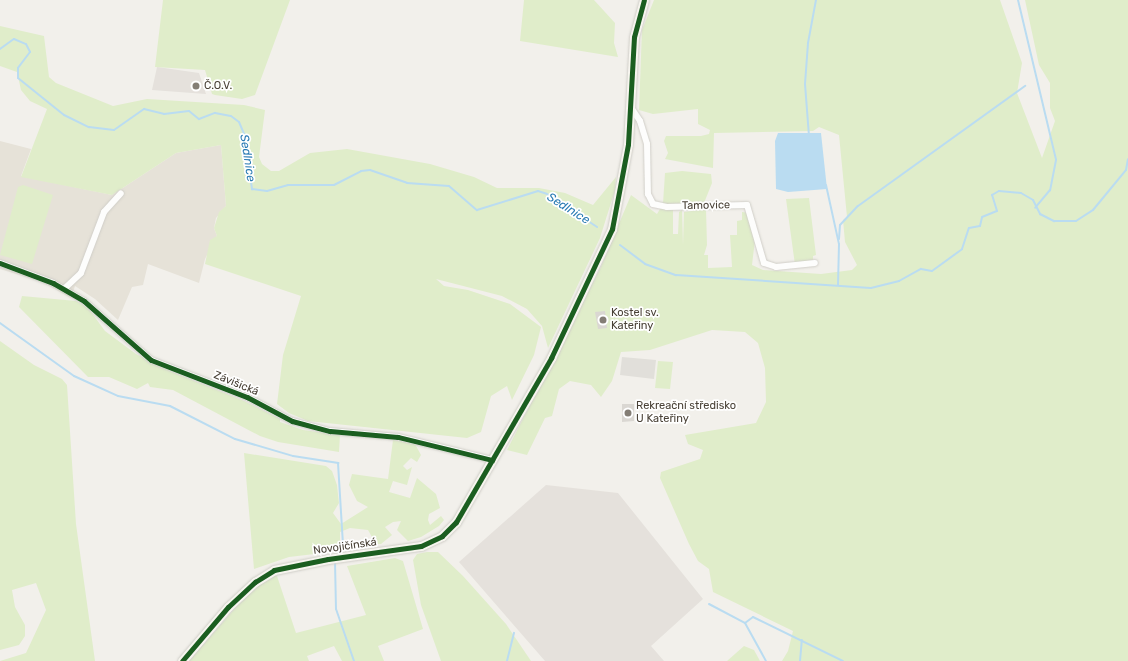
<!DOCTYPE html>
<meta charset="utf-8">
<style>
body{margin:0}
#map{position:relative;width:1128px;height:661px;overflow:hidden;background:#f2f0eb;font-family:Rubik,sans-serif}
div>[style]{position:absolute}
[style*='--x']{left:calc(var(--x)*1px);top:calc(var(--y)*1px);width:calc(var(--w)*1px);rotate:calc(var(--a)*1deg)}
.residential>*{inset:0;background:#e6e2d8}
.industrial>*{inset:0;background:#e5e1dc}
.green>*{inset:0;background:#e0edca}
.parking>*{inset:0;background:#e1dfda}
.water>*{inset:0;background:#badcf1}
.stream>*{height:2px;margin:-1px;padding:0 1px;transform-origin:1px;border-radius:1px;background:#badcf1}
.building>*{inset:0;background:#dad7d2}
.roads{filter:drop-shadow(0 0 1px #d0cec8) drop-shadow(0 0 1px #d0cec8)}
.street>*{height:6px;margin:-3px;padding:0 3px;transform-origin:3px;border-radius:3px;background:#fdfdfc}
.secondary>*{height:9px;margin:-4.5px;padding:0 4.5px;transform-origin:4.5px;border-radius:4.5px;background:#f7f5ef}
.cycleway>*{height:5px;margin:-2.5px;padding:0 2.5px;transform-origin:2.5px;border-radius:2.5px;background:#1b5e20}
.dots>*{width:11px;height:11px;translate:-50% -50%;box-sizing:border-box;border:2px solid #fff;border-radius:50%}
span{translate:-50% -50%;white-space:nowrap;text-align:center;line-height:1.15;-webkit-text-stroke:3.5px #fff;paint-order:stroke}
.poi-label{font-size:11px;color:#494136}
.left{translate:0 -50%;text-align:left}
.street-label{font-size:11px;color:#494136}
.water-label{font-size:12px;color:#287ab3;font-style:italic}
</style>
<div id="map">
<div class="residential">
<div style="clip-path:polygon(0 141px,31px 149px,21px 176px,112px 195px,176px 153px,221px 145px,226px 206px,216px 218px,214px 228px,217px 236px,205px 259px,199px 283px,148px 264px,143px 285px,132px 287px,118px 320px,95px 299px,75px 286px,71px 298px,42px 282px,0 269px)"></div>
</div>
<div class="industrial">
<div style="clip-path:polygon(157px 67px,199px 73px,206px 94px,152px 90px)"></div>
<div style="clip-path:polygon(546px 485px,618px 493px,703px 599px,651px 646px,664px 661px,545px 661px,459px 562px)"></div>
</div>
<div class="green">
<div style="clip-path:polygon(163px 0,290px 0,255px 95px,242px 99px,215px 95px,212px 94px,205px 70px,155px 67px)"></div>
<div style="clip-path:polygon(524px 0,594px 0,615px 23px,614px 43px,618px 57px,520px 41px)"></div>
<div style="clip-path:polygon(654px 0,1000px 0,1022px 63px,1017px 93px,1042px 158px,1055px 121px,1050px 108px,1050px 83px,1039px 65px,1025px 0,1128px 0,1128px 661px,782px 661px,788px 651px,793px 631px,713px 592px,709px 569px,698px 561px,689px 544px,660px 478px,661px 472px,700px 459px,703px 450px,688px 444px,685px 435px,756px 423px,766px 402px,765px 368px,758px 343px,745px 332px,712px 330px,650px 350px,621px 352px,612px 381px,601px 397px,591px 385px,570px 381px,559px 389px,552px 416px,545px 418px,527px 455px,507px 450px,600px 269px,631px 195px,657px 214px,660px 209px,673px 209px,673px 234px,678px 234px,679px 212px,682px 210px,683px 245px,684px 212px,706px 209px,707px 245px,704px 255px,708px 255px,708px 268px,732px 267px,730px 235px,737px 235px,737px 221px,742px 220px,742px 212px,749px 213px,755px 240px,752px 265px,763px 270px,821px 274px,852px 270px,857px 265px,845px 242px,843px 220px,847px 217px,839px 135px,819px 127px,813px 131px,714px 133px,713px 168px,665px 159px,668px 153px,664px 141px,666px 136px,701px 136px,709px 134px,710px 130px,698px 124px,698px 109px,653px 114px,639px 110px,642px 30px)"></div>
<div style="clip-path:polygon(0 26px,44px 36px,49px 77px,56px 83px,113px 106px,147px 99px,244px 105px,265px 110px,259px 157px,262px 164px,271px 171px,279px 171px,310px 153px,347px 149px,430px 164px,474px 177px,497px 188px,539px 188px,565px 193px,593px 205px,616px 177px,615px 190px,600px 238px,548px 348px,542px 326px,527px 309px,502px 296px,436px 279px,444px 286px,468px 290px,510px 304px,541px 327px,534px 355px,512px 400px,507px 386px,491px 396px,481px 432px,467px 438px,308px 421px,289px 413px,277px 404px,283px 355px,301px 296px,205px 264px,210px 240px,217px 236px,214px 228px,219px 212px,226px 206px,221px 145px,176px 153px,112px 195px,21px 177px,47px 109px,30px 101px,21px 90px,17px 72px,0 66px)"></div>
<div style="clip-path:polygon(682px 171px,711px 174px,712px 183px,704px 203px,663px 204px,665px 173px)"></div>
<div style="clip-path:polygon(23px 185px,53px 195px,32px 264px,0 255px,18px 187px)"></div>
<div style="clip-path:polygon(809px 198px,816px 255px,813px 256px,813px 260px,795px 265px,786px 199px)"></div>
<div style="clip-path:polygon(22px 296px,76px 301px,88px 308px,105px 331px,136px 354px,172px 372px,244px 401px,280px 419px,280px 422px,303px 430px,340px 435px,339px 452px,278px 442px,260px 436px,173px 390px,150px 387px,148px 383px,137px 389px,109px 377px,88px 377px,19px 307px)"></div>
<div style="clip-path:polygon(0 341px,34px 365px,62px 379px,67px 385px,76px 524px,95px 661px,0 661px,26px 653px,46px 610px,36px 583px,12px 590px,15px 607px,25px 625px,25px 636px,19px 645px,0 650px)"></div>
<div style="clip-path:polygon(658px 361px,673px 362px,670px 389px,655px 388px)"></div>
<div style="clip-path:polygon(393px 440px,415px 444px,421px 455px,417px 462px,411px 458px,403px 466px,407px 470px,412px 467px,407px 485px,393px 481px,389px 492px,410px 498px,417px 478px,436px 494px,440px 508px,429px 514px,428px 520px,430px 525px,441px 516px,444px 520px,439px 526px,421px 537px,408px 541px,397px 530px,401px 521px,393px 522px,385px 527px,392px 535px,381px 544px,376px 544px,368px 530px,350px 528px,340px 532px,340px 551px,289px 557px,254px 569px,244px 453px,326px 466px,332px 471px,337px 485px,339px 503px,333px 513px,341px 524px,368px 507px,357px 501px,349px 485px,352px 474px,388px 479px)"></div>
<div style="clip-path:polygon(427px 552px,438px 552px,463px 576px,506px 624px,531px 661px,441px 661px,421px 605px,413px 560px,417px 554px)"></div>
<div style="clip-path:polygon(395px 558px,403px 561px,423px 629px,378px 646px,384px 661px,342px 661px,334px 646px,307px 656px,309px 661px,189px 661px,250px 591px,274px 576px,277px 576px,296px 633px,366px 615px,347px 566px)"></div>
<div style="clip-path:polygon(744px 646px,754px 650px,760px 661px,727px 661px)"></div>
</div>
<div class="parking">
<div style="clip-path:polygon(622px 357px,656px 360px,654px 379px,620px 375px)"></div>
</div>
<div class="water">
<div style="clip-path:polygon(778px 133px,821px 133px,827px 189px,788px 192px,776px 189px,775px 141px)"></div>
</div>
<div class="stream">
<div style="--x:1018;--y:0;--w:164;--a:76.6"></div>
<div style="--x:1056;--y:160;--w:31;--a:101"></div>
<div style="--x:1050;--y:190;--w:23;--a:130"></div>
<div style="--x:0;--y:49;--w:17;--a:-36"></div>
<div style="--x:14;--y:39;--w:13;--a:23"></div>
<div style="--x:26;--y:44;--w:9;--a:63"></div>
<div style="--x:30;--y:52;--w:20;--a:127"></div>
<div style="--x:18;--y:68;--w:10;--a:90"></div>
<div style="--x:18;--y:78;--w:59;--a:38.8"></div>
<div style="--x:64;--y:115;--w:28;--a:26"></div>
<div style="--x:89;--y:127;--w:25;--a:7"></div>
<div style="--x:114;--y:130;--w:37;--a:-35"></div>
<div style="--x:144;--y:109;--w:21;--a:14"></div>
<div style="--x:164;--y:114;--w:25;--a:-7"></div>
<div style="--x:189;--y:111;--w:13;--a:39"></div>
<div style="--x:199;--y:119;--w:17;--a:-21"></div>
<div style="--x:215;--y:113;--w:16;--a:11"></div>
<div style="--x:231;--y:116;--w:10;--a:37"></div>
<div style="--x:239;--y:122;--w:13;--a:67"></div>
<div style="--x:244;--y:134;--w:56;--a:81.7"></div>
<div style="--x:252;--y:189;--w:15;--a:8"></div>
<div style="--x:267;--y:191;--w:22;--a:-16"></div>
<div style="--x:288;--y:185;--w:46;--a:0"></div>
<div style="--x:334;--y:185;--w:30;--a:-27"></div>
<div style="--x:361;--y:171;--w:9;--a:-6"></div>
<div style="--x:370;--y:170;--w:39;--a:19"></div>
<div style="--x:407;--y:183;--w:42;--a:4.1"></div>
<div style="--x:449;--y:186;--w:37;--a:41"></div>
<div style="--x:477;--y:210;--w:64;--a:-17.3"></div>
<div style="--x:538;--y:191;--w:9;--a:18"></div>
<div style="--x:547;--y:194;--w:60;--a:33.4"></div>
<div style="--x:809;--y:136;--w:52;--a:-94.4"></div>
<div style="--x:805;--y:84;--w:41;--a:-85.8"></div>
<div style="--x:808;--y:43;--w:44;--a:-79.5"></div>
<div style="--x:826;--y:185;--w:60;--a:77.6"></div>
<div style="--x:839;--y:244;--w:41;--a:91.4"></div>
<div style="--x:839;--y:239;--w:14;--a:-86"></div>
<div style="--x:840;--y:225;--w:26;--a:-47"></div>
<div style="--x:858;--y:206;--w:206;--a:-35.7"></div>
<div style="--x:620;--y:245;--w:31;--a:37"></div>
<div style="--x:645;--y:264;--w:33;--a:20"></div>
<div style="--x:676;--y:275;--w:195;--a:3.8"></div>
<div style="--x:871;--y:288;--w:29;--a:-14"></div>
<div style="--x:899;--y:281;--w:25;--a:-29"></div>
<div style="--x:921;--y:269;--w:11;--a:10"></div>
<div style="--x:932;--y:271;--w:37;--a:-36"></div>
<div style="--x:962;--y:249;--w:22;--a:-72"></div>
<div style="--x:969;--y:228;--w:11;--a:-10"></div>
<div style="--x:980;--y:226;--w:9;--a:-77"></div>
<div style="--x:982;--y:217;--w:16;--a:-22"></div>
<div style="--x:997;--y:211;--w:17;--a:-107"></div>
<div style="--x:992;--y:195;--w:8;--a:-30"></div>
<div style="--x:999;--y:191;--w:22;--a:5"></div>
<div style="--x:1021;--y:193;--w:14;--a:30"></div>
<div style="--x:1033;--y:200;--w:16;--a:63"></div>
<div style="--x:1040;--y:214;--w:16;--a:27"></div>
<div style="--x:1054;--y:221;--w:22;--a:0"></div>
<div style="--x:1076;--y:221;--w:20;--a:-33"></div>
<div style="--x:1093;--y:210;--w:52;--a:-50.5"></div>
<div style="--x:1126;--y:170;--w:11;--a:-80"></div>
<div style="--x:0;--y:323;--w:91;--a:35.6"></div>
<div style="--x:74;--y:376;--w:48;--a:24.4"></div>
<div style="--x:118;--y:396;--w:53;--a:10.9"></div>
<div style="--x:170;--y:406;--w:73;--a:26.9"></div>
<div style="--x:235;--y:439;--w:60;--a:16.3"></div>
<div style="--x:293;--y:456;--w:46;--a:8.8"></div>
<div style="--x:338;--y:463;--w:81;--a:86.5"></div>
<div style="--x:343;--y:544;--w:11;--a:112"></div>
<div style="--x:335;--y:562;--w:47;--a:88.8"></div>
<div style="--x:336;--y:609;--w:55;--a:70.9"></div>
<div style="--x:709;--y:604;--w:41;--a:27.8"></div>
<div style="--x:745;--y:623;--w:43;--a:61.1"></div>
<div style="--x:745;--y:623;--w:10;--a:-37"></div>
<div style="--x:753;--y:617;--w:100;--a:26.1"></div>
<div style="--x:507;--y:661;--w:29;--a:-76"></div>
<div style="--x:800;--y:661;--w:21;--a:-85"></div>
</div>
<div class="building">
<div style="clip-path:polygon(605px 311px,607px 328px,598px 329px,595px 312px)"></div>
<div style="clip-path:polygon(622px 404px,634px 404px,634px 421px,622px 422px)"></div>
</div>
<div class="roads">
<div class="street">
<div style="--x:632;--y:109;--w:14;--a:56"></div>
<div style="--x:640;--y:121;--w:24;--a:73"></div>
<div style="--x:647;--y:144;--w:50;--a:88.9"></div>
<div style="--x:648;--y:194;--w:11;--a:63"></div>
<div style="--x:653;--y:204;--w:14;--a:12"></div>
<div style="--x:667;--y:207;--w:80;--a:-1.4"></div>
<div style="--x:747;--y:205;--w:60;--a:73.7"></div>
<div style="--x:764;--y:263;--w:13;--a:18"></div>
<div style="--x:776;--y:267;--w:39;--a:-6"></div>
<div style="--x:0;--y:263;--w:57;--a:20.7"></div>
<div style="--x:53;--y:283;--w:36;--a:30"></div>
<div style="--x:84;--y:301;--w:89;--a:41.4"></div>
<div style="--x:151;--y:360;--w:103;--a:21.1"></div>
<div style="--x:247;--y:397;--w:51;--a:28.1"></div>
<div style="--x:292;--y:421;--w:39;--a:15"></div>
<div style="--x:330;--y:431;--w:68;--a:5"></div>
<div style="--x:398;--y:437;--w:97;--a:13.7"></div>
<div style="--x:64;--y:289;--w:23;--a:-43"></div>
<div style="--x:81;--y:273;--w:65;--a:-69.3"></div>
<div style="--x:104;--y:212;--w:25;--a:-48"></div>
</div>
<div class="secondary">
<div style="--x:182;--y:661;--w:71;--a:-49.6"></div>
<div style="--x:228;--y:607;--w:37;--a:-43"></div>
<div style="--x:255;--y:582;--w:22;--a:-32"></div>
<div style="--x:274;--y:570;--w:55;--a:-11.5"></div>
<div style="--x:328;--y:559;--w:94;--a:-8"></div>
<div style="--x:421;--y:546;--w:23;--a:-25"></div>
<div style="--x:442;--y:536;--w:20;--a:-45"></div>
<div style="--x:456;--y:522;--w:190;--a:-59.9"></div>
<div style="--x:551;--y:358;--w:143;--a:-64.7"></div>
<div style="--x:612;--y:229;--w:86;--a:-79.3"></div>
<div style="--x:628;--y:144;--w:107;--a:-86.8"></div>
<div style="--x:634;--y:37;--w:38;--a:-75"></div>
</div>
</div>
<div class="cycleway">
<div style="--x:0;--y:263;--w:57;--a:20.7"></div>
<div style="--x:53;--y:283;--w:36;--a:30"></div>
<div style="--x:84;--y:301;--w:89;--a:41.4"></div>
<div style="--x:151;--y:360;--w:103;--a:21.1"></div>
<div style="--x:247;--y:397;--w:51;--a:28.1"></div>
<div style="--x:292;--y:421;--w:39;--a:15"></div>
<div style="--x:330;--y:431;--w:68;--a:5"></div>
<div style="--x:398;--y:437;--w:97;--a:13.7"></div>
<div style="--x:182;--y:661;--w:71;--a:-49.6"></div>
<div style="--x:228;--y:607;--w:37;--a:-43"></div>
<div style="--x:255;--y:582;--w:22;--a:-32"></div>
<div style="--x:274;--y:570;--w:55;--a:-11.5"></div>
<div style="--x:328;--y:559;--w:94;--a:-8"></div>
<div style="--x:421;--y:546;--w:23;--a:-25"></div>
<div style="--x:442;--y:536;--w:20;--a:-45"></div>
<div style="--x:456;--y:522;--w:190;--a:-59.9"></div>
<div style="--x:551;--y:358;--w:143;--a:-64.7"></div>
<div style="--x:612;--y:229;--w:86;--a:-79.3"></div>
<div style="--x:628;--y:144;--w:107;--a:-86.8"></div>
<div style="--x:634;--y:37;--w:38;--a:-75"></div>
</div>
<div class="dots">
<div style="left:196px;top:86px;background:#847e75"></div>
<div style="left:603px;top:320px;background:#847e75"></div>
<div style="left:628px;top:413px;background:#847e75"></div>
</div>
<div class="poi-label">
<span class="left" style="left:204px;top:86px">Č.O.V.</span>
<span class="left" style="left:611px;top:320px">Kostel sv.<br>Kateřiny</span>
<span class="left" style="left:636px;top:413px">Rekreační středisko<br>U Kateřiny</span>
</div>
<div class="street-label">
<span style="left:706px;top:206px;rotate:-1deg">Tamovice</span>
<span style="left:236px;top:384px;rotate:22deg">Závišická</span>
<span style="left:345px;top:547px;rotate:-8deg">Novojičínská</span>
</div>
<div class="water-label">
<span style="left:247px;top:158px;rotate:81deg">Sedlnice</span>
<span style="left:568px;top:209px;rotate:32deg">Sedlnice</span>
</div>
</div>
